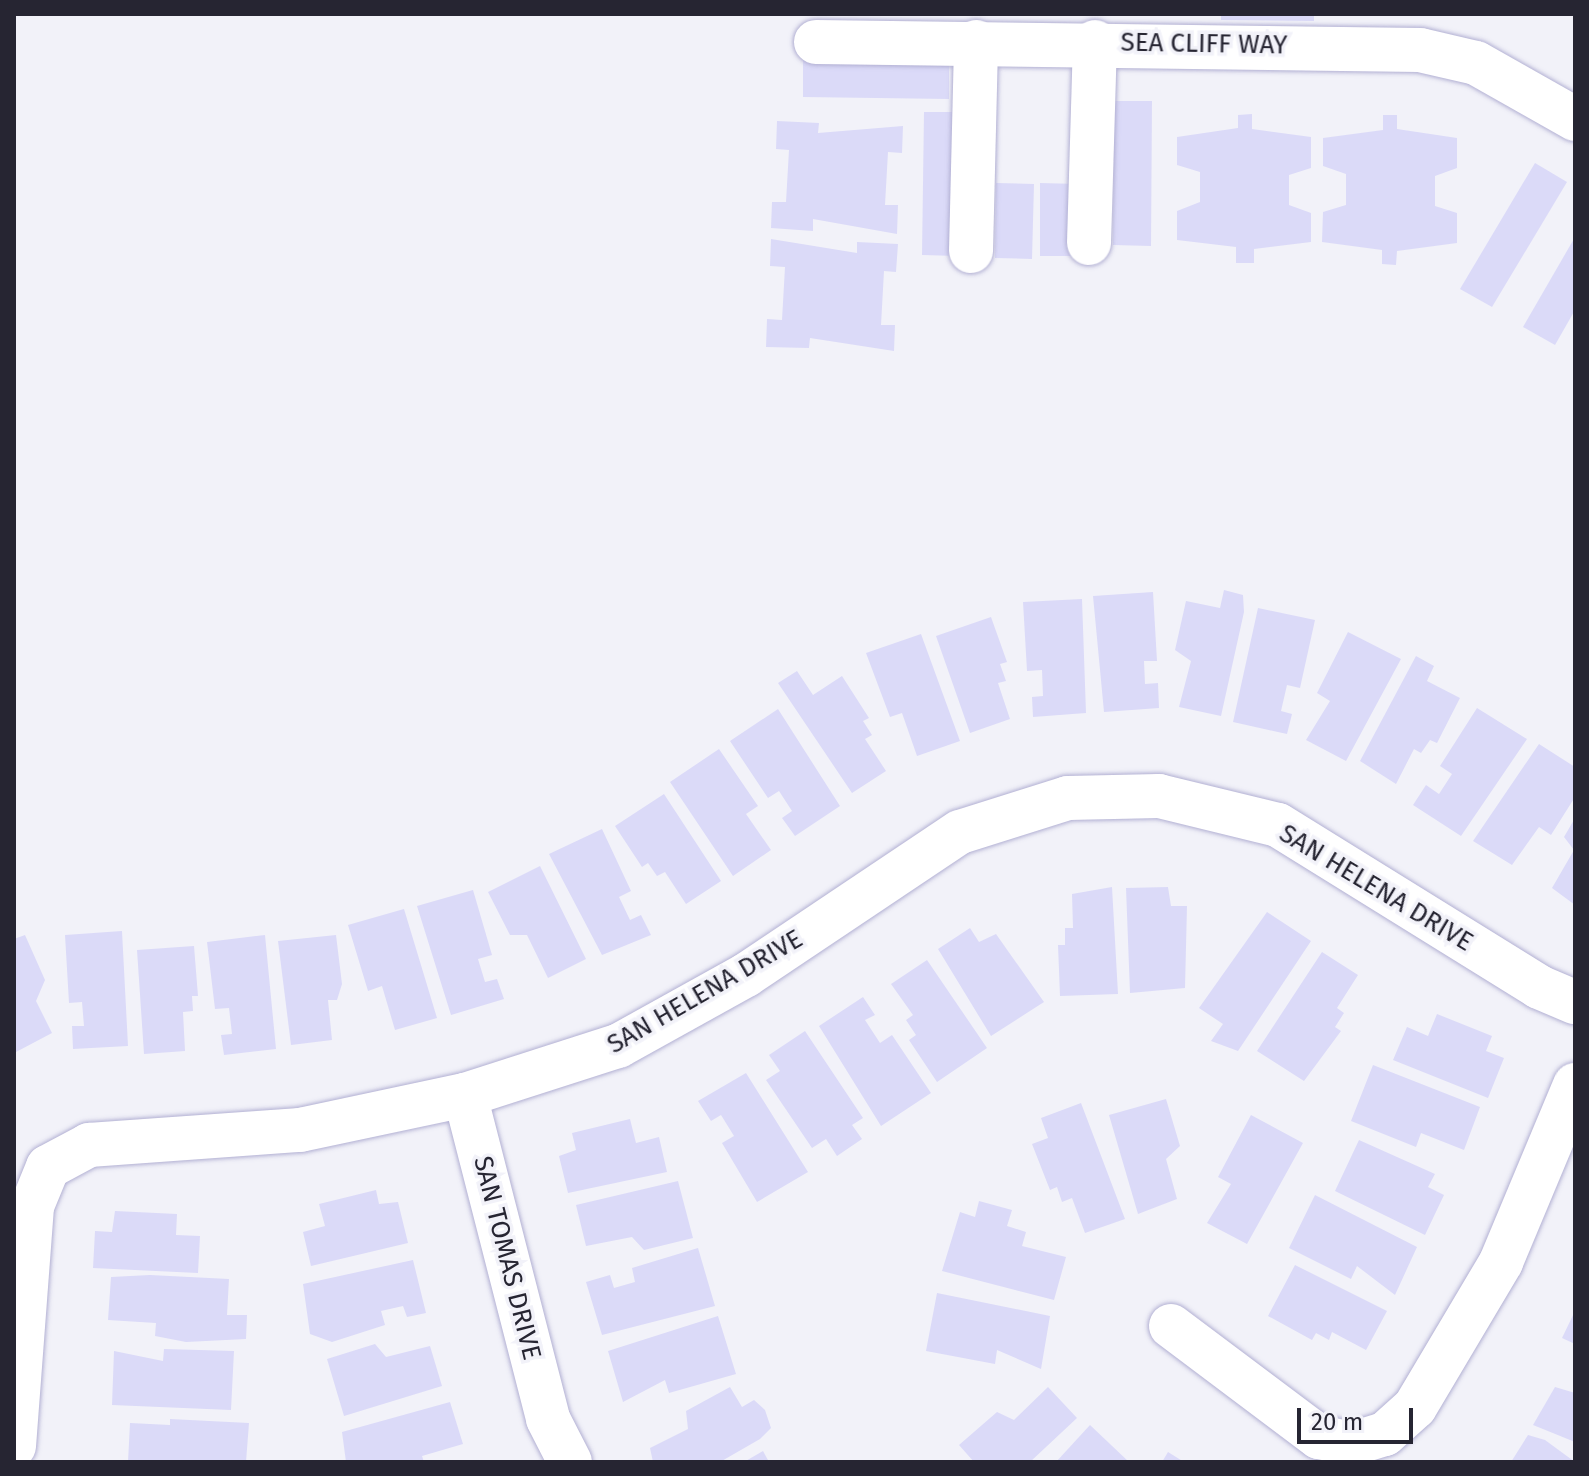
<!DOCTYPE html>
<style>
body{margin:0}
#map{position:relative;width:1589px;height:1476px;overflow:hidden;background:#f2f2f9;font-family:"Fira Sans",sans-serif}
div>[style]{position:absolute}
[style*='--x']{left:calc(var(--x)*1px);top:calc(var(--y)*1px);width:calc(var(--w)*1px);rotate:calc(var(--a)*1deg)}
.building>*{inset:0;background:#dbdaf8}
.roads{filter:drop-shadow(0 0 2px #b2b0d3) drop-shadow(0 0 2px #b2b0d3)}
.minor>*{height:44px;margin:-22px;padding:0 22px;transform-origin:22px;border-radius:22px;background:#fff}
span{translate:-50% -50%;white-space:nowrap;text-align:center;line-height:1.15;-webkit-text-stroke:7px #f2f2f9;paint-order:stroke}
.street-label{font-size:26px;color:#262532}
.frame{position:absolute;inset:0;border:16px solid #262532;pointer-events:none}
.scale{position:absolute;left:1297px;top:1408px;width:116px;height:36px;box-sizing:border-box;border:4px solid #262532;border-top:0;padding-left:10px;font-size:24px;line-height:28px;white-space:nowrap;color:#262532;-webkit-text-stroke:6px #f2f2f9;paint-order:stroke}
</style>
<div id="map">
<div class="building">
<div style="clip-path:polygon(1221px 14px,1314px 14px,1314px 21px,1221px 20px)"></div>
<div style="clip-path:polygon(803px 59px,949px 61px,949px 99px,803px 97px)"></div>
<div style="clip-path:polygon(1114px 101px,1152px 101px,1151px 246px,1113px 245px)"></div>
<div style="clip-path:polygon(924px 112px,961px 112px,958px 256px,922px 255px)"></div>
<div style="clip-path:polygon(1252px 114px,1252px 129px,1311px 137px,1311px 168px,1289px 175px,1289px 205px,1311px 213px,1311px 242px,1254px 249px,1254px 263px,1236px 263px,1236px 247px,1177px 240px,1177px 211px,1200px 202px,1200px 172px,1177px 165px,1177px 137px,1238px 128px,1238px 115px)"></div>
<div style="clip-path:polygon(1383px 115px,1397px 115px,1397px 129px,1457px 138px,1457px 168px,1435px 176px,1435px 206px,1457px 213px,1457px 243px,1397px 251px,1396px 265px,1382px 264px,1382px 250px,1322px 242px,1323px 212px,1346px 205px,1346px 174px,1323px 166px,1323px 138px,1383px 130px)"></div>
<div style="clip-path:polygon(777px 121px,819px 123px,818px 133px,903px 126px,902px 153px,888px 152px,885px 205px,898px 205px,897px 234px,813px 219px,813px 231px,771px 228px,772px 202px,786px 202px,789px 150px,776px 149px)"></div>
<div style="clip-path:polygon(1535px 163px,1567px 182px,1492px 307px,1460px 289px)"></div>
<div style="clip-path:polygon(996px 183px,1034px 184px,1032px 259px,995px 258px)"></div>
<div style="clip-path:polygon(1040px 183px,1078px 184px,1078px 256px,1040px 256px)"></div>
<div style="clip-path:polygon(1575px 237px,1575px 310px,1555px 345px,1523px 327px)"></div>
<div style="clip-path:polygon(771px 239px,857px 253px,857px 242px,898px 244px,896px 272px,884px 271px,881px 325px,895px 325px,894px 351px,810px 338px,809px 348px,766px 347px,767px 319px,782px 320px,785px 267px,770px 266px)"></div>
<div style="clip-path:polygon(1224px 590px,1243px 595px,1244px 612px,1221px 716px,1179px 707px,1191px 661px,1175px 650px,1186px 601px,1220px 608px)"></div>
<div style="clip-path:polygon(1153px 592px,1157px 661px,1144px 661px,1145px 684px,1158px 683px,1159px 708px,1104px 712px,1093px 596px)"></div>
<div style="clip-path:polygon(1082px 599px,1086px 713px,1033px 717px,1032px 697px,1043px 696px,1042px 670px,1027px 671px,1023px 602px)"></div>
<div style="clip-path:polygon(1258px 608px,1315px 620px,1300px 688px,1287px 685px,1281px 711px,1292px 714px,1287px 734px,1233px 722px)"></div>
<div style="clip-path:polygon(991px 617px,1007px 662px,1000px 664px,1006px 681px,998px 683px,1010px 719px,970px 733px,936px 636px)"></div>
<div style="clip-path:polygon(1348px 632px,1401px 659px,1346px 761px,1306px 740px,1330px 701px,1317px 693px)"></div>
<div style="clip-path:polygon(921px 634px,960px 741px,917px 756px,902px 713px,890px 717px,866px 653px)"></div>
<div style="clip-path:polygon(1416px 656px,1434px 666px,1427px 681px,1460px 698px,1437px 743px,1430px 740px,1421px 753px,1414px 749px,1396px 784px,1360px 761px)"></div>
<div style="clip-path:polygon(797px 671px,813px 695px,842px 676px,869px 718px,863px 721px,872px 735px,865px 739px,886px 771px,852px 793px,778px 683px)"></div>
<div style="clip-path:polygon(1477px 708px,1527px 739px,1461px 836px,1413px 805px,1426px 785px,1439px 794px,1452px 774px,1440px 766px)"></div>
<div style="clip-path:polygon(778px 709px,840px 806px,795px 836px,782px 818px,792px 811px,779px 791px,768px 798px,730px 741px)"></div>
<div style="clip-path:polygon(1539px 744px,1575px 767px,1575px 797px,1551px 835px,1539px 827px,1512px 865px,1473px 841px)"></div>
<div style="clip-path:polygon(719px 749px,758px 806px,746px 814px,771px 850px,733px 876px,670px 782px)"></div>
<div style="clip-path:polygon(664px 794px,721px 881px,686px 904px,665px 872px,657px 876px,648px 863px,642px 867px,615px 826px)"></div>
<div style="clip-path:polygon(1575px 818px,1575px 905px,1552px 888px,1574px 850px,1564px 837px)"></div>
<div style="clip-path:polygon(602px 829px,631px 891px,619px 897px,630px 920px,641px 915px,651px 935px,602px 955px,549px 854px)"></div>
<div style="clip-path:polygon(540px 866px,586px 959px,548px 978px,527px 935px,510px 935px,488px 892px)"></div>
<div style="clip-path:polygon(1112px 887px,1118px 994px,1060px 996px,1058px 945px,1065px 945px,1065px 928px,1073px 928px,1072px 894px)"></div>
<div style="clip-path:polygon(1168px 887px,1171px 906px,1187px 906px,1185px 988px,1130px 993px,1126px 888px)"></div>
<div style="clip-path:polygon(473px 890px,492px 955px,478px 959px,485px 982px,497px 979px,504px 999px,451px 1015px,417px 906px)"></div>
<div style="clip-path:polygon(404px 909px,437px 1018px,395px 1030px,382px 986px,368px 991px,348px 925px)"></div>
<div style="clip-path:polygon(1267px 912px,1311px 941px,1238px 1051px,1211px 1041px,1223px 1024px,1199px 1008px)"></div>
<div style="clip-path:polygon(970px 928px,979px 942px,996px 934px,1044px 1002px,991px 1036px,938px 949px)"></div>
<div style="clip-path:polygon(122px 931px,128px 1046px,73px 1049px,72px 1026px,84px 1026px,82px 1002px,69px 1003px,65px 935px)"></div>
<div style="clip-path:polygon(25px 935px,45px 980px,36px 1001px,52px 1033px,16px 1052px,14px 939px)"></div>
<div style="clip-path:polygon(265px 935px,276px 1049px,224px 1055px,221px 1035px,232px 1034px,229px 1008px,215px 1009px,207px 942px)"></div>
<div style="clip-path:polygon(336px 935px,342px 984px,337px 1000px,328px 1000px,332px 1040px,291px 1045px,278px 941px)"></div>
<div style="clip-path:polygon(194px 946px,198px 996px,192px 996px,193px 1011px,183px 1012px,185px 1051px,144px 1054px,137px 950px)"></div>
<div style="clip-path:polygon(1322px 952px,1358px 975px,1337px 1008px,1344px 1013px,1335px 1027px,1341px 1031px,1304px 1081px,1257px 1051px)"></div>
<div style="clip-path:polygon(927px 960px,987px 1048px,937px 1082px,909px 1040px,916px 1035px,906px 1020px,913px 1015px,891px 984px)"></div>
<div style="clip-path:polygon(863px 997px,875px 1015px,865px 1020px,880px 1043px,892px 1035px,931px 1093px,881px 1126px,819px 1026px)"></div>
<div style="clip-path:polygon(1437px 1014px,1492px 1036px,1486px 1051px,1504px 1058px,1488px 1098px,1393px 1060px,1407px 1027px,1428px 1036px)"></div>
<div style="clip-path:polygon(805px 1031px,863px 1118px,852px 1125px,862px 1139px,837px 1156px,826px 1139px,812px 1148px,766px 1080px,780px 1071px,769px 1055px)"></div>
<div style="clip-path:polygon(1373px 1065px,1480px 1107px,1464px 1150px,1421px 1133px,1416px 1147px,1351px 1121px)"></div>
<div style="clip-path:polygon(746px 1073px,808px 1172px,757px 1202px,722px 1143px,734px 1136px,721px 1115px,711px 1121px,698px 1101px)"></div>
<div style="clip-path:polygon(1166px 1099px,1180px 1146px,1166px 1159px,1177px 1199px,1138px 1214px,1109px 1115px)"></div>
<div style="clip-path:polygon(1081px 1103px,1125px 1219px,1085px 1233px,1072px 1198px,1062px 1202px,1057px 1187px,1050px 1190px,1032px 1144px,1048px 1138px,1041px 1118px)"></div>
<div style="clip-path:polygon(1251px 1115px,1303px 1143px,1247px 1244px,1207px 1223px,1231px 1184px,1218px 1177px)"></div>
<div style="clip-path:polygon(630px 1119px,636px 1143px,659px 1137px,667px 1172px,568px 1193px,559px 1156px,576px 1150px,572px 1133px)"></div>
<div style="clip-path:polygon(1359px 1140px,1435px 1174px,1428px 1187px,1444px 1195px,1425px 1235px,1335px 1191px)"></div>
<div style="clip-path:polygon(678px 1181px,693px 1238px,644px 1250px,632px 1237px,586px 1246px,576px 1205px)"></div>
<div style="clip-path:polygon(376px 1190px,379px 1204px,398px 1202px,408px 1243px,311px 1266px,303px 1232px,325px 1226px,319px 1204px)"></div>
<div style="clip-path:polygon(1315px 1195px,1417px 1247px,1395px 1295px,1357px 1266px,1351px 1279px,1289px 1248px)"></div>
<div style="clip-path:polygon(979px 1201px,1012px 1210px,1007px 1226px,1026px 1232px,1022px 1246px,1066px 1257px,1054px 1300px,942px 1271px,960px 1212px,975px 1217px)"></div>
<div style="clip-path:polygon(115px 1211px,177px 1214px,176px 1235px,200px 1236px,198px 1273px,93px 1268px,95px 1231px,112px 1232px)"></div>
<div style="clip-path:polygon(698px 1248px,715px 1306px,602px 1335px,586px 1282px,610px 1275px,614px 1288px,635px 1282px,632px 1268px)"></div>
<div style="clip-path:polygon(413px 1260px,426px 1313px,407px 1317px,403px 1306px,381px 1311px,385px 1325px,332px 1342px,310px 1334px,303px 1284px)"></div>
<div style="clip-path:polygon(1295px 1265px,1387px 1311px,1366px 1350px,1332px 1332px,1329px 1340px,1316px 1333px,1312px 1340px,1268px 1316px)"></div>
<div style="clip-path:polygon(150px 1275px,229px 1279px,227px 1315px,247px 1315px,246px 1339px,186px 1342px,155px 1336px,156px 1323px,108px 1320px,111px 1277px)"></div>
<div style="clip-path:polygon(937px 1293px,1050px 1316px,1041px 1369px,997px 1350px,995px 1364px,926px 1351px)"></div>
<div style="clip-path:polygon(1575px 1311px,1575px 1344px,1562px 1338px)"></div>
<div style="clip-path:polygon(718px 1316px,736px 1374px,669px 1393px,665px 1380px,623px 1402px,608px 1351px)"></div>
<div style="clip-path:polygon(375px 1344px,386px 1357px,430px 1346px,442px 1386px,344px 1416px,327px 1359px)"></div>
<div style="clip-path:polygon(164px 1349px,234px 1351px,231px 1410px,112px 1405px,114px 1351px,163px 1361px)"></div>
<div style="clip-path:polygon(730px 1387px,742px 1407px,754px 1400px,765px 1410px,771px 1428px,760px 1439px,720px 1462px,653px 1462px,650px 1448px,688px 1429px,686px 1411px)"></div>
<div style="clip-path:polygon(1048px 1387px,1077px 1418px,1030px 1462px,974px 1462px,959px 1445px,997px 1412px,1014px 1420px)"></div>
<div style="clip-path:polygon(1555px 1387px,1575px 1393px,1575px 1442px,1533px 1425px)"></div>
<div style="clip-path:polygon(450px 1402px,463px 1444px,422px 1456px,424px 1462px,346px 1462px,342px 1432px)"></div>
<div style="clip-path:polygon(170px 1419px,249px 1423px,246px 1462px,128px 1462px,130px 1423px,170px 1425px)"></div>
<div style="clip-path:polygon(1090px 1425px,1129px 1462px,1056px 1462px)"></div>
<div style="clip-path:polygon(1528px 1435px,1545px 1440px,1575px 1462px,1511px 1462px)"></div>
<div style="clip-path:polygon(763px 1451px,769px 1462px,744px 1462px)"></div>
<div style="clip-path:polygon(1168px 1452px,1184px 1462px,1162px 1462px)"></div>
</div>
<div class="roads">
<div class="minor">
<div style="--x:816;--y:42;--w:604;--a:0.76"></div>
<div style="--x:1420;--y:50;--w:57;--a:13.1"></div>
<div style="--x:1476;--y:63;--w:114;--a:29.5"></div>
<div style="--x:1089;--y:243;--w:201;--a:-88.3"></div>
<div style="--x:971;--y:251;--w:209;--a:-88.6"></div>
<div style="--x:465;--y:1095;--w:334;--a:75.6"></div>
<div style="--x:548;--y:1419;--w:48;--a:62.9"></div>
<div style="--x:1171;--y:1326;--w:185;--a:36.9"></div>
<div style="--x:1319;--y:1437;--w:34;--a:12"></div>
<div style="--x:1352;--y:1444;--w:34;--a:-17"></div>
<div style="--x:1385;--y:1434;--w:40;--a:-42"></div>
<div style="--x:1415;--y:1407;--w:169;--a:-59.3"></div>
<div style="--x:1501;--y:1262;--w:192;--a:-67.3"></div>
<div style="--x:14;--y:1446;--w:241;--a:-85.7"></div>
<div style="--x:32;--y:1206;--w:42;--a:-67.7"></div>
<div style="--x:48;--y:1167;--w:47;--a:-28.2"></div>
<div style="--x:89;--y:1145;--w:212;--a:-4.1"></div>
<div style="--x:300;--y:1130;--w:169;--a:-12"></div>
<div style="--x:465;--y:1095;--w:161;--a:-17.8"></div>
<div style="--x:618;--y:1046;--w:146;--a:-29"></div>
<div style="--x:746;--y:975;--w:257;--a:-33.8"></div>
<div style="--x:960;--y:832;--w:113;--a:-17.5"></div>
<div style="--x:1068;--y:798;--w:91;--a:-1.3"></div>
<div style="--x:1159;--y:796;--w:122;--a:13.7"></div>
<div style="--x:1278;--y:825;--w:307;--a:31.8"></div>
<div style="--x:1539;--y:987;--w:39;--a:23"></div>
</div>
</div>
<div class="street-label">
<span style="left:1204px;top:44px;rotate:1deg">SEA CLIFF WAY</span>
<span style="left:1376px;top:888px;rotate:31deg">SAN HELENA DRIVE</span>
<span style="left:705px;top:992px;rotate:-30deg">SAN HELENA DRIVE</span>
<span style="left:507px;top:1258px;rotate:76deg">SAN TOMAS DRIVE</span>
</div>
<div class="frame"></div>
<div class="scale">20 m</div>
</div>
